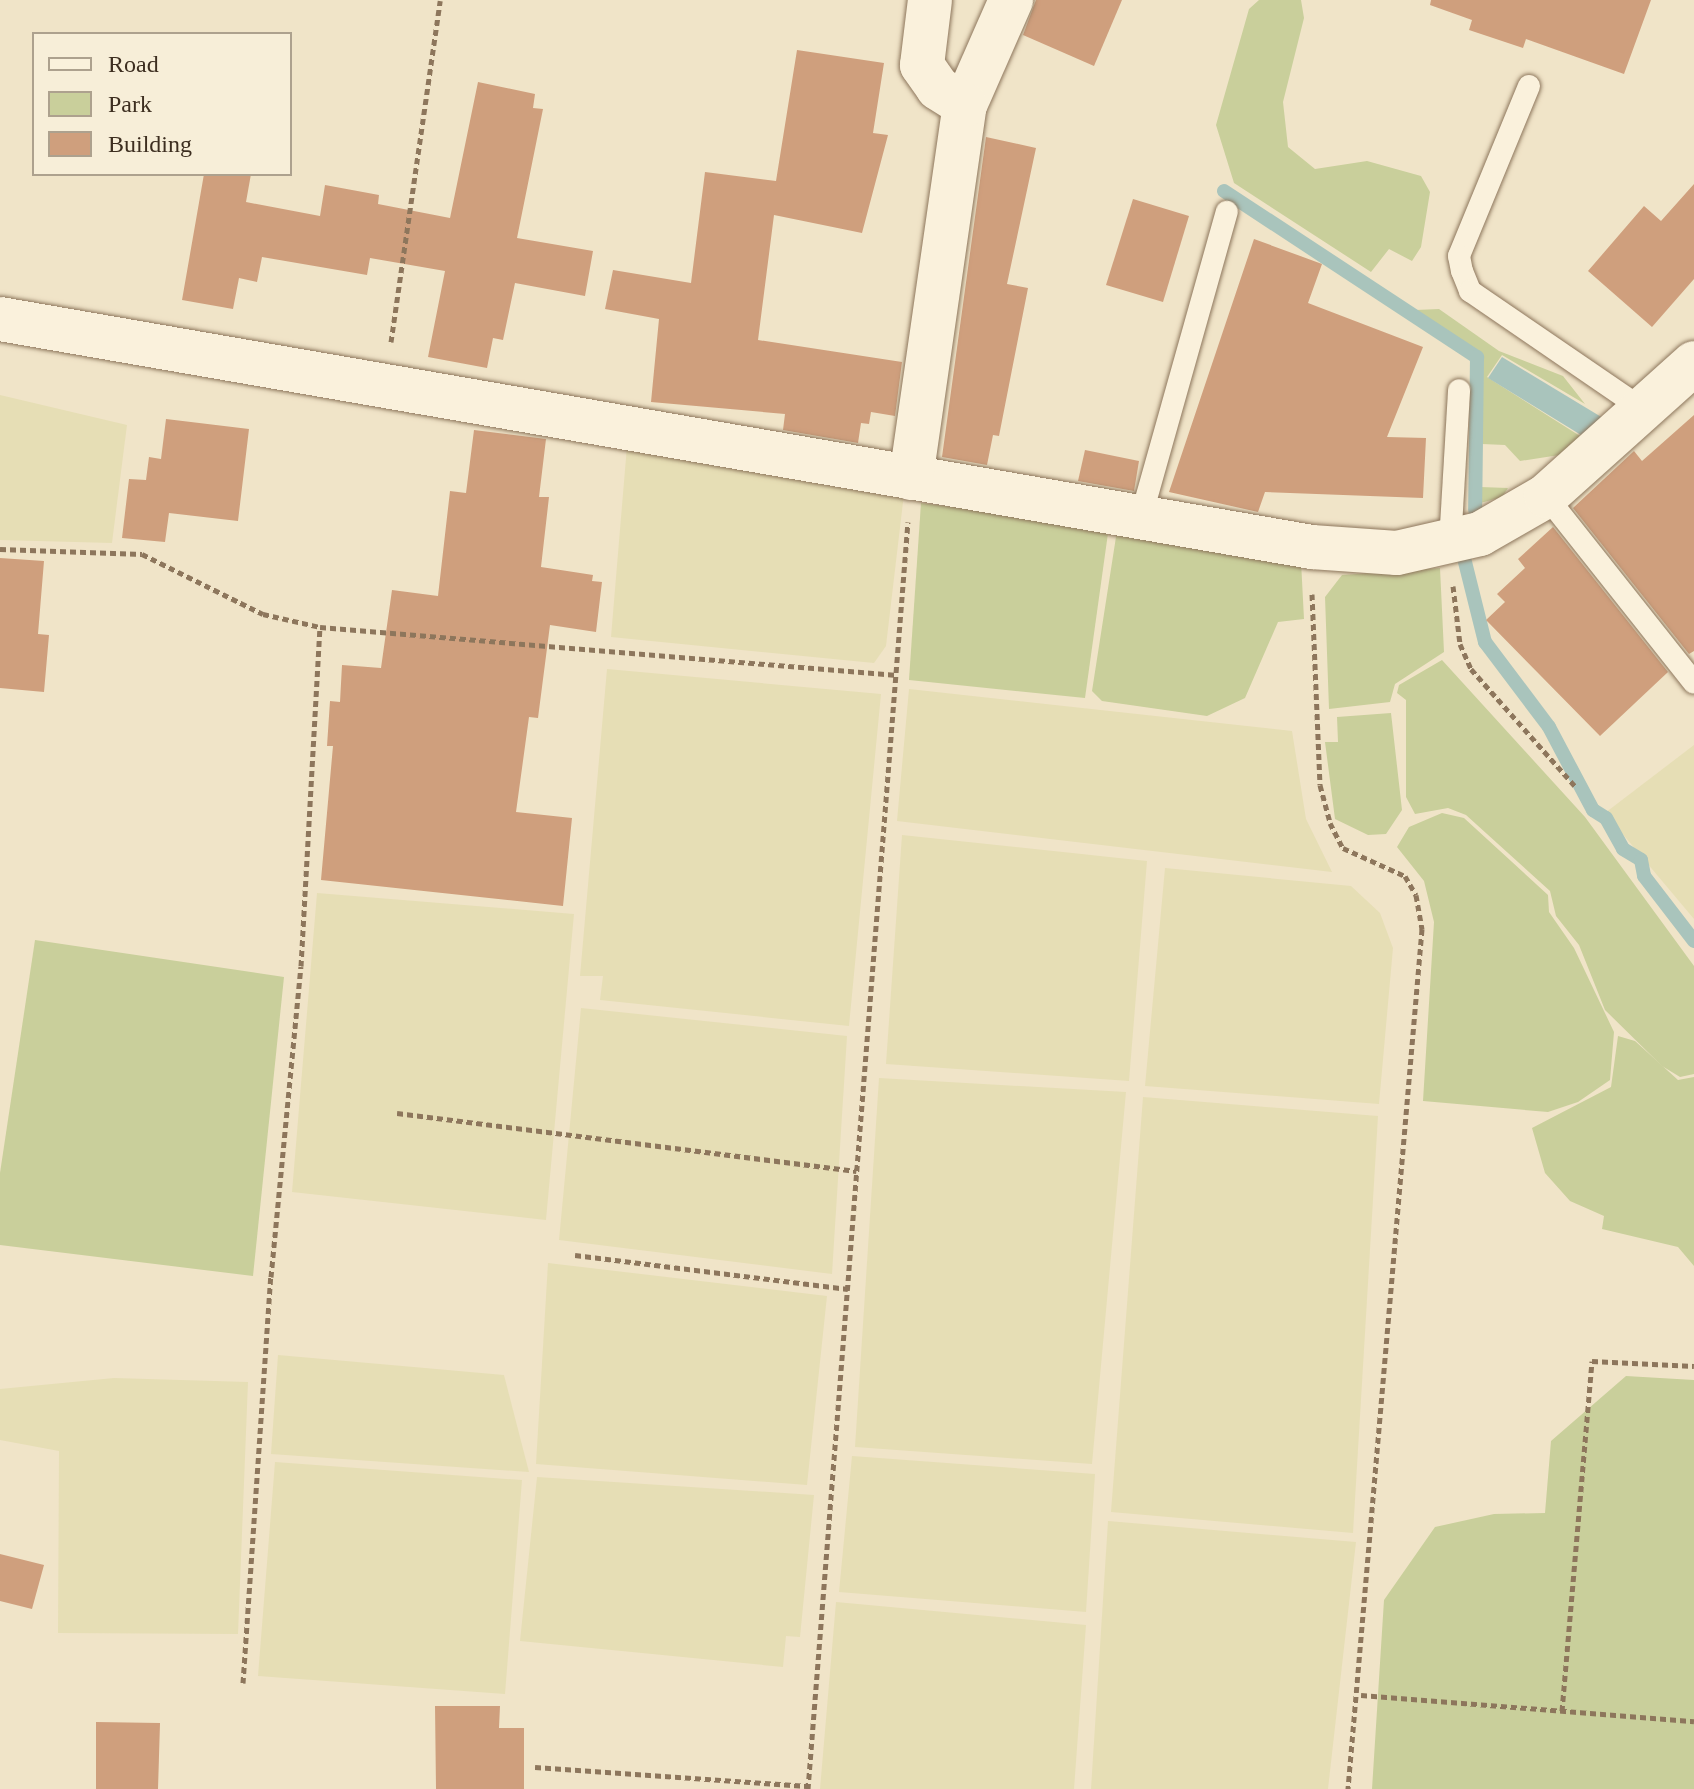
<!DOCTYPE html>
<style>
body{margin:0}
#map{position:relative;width:1694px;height:1789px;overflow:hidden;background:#f0e4c8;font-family:"Times New Roman",serif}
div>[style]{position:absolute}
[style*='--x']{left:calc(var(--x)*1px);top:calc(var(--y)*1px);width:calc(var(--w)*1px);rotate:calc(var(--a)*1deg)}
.farmland>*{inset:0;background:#e6deb5}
.green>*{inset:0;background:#c9cf9b}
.water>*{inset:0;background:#a9c4bc}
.stream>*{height:14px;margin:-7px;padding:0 7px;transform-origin:7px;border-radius:7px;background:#a9c4bc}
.building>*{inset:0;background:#cf9f7d}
.path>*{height:5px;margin-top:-2.5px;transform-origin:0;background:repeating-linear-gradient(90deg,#8d765c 0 6px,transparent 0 10px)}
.roads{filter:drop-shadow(0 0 2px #8d765c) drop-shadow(0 0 2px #8d765c)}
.service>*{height:22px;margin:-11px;padding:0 11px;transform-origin:11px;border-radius:11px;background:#faf1dc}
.minor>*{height:44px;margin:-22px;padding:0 22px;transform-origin:22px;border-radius:22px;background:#faf1dc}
span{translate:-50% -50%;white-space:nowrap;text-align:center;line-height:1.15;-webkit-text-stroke:7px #f7eed8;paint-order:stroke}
.legend{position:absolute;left:32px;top:32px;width:260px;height:144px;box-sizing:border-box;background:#f7eed8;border:2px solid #ada18e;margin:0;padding:10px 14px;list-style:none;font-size:24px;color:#3d2e20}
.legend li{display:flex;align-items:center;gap:16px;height:40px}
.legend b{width:40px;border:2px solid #ada18e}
</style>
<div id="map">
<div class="farmland">
<div style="clip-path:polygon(0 395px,127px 425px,112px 543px,0 540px)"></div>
<div style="clip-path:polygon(627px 446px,904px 494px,886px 646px,874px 663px,611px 637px)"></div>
<div style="clip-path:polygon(607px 669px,881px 694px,849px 1026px,600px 1000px,603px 976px,580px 976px)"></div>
<div style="clip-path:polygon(909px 689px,1292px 731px,1306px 819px,1332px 872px,897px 821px)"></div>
<div style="clip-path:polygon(1694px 745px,1694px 919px,1605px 813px)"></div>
<div style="clip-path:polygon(902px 835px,1147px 861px,1129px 1081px,886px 1064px)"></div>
<div style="clip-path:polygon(1165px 868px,1351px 886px,1380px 913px,1393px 948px,1379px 1104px,1145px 1086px)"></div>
<div style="clip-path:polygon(317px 893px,574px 914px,546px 1220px,292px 1192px)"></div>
<div style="clip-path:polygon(581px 1008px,847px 1036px,832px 1274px,559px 1240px)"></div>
<div style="clip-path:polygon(879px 1078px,1126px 1092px,1092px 1464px,855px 1447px)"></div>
<div style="clip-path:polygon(1143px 1097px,1378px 1116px,1353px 1533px,1111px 1512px)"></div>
<div style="clip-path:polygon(548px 1263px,827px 1296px,807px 1485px,536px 1464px)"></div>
<div style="clip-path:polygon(278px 1355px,504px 1375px,529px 1472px,271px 1454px)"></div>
<div style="clip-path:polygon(114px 1378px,248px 1382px,238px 1634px,58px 1633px,59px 1451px,0 1440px,0 1389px)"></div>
<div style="clip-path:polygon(852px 1456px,1095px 1474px,1086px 1612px,839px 1592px)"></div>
<div style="clip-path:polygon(275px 1462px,522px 1480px,505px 1694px,258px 1676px)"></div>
<div style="clip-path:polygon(537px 1477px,814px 1495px,800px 1637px,786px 1636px,783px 1667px,520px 1641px)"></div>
<div style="clip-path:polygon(1108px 1521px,1356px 1542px,1328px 1789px,1091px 1789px)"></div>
<div style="clip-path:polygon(836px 1602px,1086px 1625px,1074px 1789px,820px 1789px)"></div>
</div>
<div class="green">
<div style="clip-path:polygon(1259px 0,1301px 0,1304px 18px,1283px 102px,1288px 147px,1315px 169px,1367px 161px,1421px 176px,1430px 192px,1421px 247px,1412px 261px,1389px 249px,1371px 272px,1234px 183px,1216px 125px,1249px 9px)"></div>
<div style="clip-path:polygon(1439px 309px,1499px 351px,1563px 376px,1585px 404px,1502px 355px,1487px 377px,1580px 436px,1572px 453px,1520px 461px,1505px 445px,1482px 444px,1480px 487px,1508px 488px,1502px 497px,1477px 504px,1479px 355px,1415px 310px)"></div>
<div style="clip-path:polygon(921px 503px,1109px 526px,1085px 698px,909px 680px)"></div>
<div style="clip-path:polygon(1118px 524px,1301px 561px,1304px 619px,1278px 622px,1245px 698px,1207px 716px,1102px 701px,1092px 691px)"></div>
<div style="clip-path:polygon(1440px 568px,1444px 652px,1395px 684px,1390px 702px,1329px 709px,1325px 597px,1342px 575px)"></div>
<div style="clip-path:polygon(1442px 660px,1585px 817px,1694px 966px,1694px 1074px,1680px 1077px,1662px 1066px,1605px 1010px,1579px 945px,1556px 916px,1550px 891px,1466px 815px,1448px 808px,1415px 814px,1406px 797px,1406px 700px,1397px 693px,1399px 685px)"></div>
<div style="clip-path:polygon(1391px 713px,1402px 810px,1386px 834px,1368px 835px,1335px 819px,1325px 742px,1338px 742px,1337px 717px)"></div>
<div style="clip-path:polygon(1442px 813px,1464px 818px,1548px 895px,1549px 912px,1574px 948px,1614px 1032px,1610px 1080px,1578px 1102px,1548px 1112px,1423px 1101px,1434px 922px,1424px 881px,1397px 847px,1409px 827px)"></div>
<div style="clip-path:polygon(35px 940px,284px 977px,253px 1276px,0 1245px,0 1173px)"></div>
<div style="clip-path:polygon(1618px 1036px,1635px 1041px,1678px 1080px,1694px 1077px,1694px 1266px,1678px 1247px,1602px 1229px,1604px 1216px,1570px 1201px,1545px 1173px,1532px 1128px,1611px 1087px)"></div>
<div style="clip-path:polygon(1626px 1376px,1694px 1380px,1694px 1789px,1372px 1789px,1384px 1600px,1435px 1527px,1494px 1514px,1545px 1513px,1551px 1441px)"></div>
</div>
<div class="water">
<div style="clip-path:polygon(1502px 357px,1603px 418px,1581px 435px,1488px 378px)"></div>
</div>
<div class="stream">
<div style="--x:1224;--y:191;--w:303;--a:33.3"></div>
<div style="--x:1477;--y:357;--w:153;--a:90.7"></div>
<div style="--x:1464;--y:558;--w:87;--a:76"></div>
<div style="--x:1485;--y:642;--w:106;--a:53"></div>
<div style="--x:1549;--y:727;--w:94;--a:62.1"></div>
<div style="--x:1593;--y:810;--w:15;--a:32"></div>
<div style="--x:1606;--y:818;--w:35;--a:61"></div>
<div style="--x:1623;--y:849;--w:21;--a:31"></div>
<div style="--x:1641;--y:860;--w:16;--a:79"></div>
<div style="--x:1644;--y:876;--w:82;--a:52.4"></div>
</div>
<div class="building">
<div style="clip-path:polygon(1036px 0,1122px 0,1094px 66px,1023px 35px)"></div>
<div style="clip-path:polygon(1431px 0,1651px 0,1624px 74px,1526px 39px,1523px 48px,1469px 30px,1472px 20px,1430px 5px)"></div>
<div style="clip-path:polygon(797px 50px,884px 63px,873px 133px,888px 135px,862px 233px,774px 215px,758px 340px,902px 362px,895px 416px,871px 412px,869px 424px,861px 423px,858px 443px,783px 430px,785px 414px,651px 402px,659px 319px,605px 309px,613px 270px,691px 283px,705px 172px,776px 181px)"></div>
<div style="clip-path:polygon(478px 82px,535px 94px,533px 108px,543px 109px,517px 238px,593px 251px,585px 296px,515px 283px,503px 340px,493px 338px,487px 368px,428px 357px,445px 271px,370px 258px,367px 275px,262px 257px,257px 282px,239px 278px,233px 309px,182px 300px,204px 174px,251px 174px,246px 202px,320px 216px,325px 185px,379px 195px,378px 204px,450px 218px)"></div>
<div style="clip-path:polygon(986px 137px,1036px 148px,1007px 284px,1028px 288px,999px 436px,993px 435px,987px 465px,942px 457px)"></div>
<div style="clip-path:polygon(1694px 184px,1694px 279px,1652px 327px,1588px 271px,1644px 206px,1661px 221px)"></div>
<div style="clip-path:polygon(1133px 199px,1189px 216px,1163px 302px,1106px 285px)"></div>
<div style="clip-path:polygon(1254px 239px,1322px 264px,1308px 303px,1423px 347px,1387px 437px,1426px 438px,1423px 498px,1265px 492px,1258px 512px,1169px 492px)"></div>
<div style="clip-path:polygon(1694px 415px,1694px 651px,1689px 654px,1573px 508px,1634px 451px,1642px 461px)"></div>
<div style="clip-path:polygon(166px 419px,249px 429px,238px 521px,169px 513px,165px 542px,122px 538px,129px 479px,146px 480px,149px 457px,161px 459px)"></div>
<div style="clip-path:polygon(474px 430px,546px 439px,539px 497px,549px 497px,541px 567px,593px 575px,592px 581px,602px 582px,596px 632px,550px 625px,538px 718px,529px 717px,516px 812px,572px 818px,563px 906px,321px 880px,333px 746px,327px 746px,330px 701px,340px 702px,342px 665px,381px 668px,392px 590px,438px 596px,450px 491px,466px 493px)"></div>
<div style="clip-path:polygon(1085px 450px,1139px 461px,1134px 491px,1078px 481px)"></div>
<div style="clip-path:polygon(1553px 527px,1668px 672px,1600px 736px,1486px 620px,1505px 602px,1497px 594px,1525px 568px,1518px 559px)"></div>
<div style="clip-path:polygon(0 558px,44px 561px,38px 634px,49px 635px,44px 692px,0 688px)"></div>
<div style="clip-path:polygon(0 1554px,44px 1565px,32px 1609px,0 1601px)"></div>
<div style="clip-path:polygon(435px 1706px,500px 1706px,499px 1728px,524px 1728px,524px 1789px,436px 1789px)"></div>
<div style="clip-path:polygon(96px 1722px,160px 1723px,158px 1789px,96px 1789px)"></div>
</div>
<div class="path">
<div style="--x:391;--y:342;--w:345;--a:-81.8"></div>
<div style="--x:0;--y:549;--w:142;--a:2"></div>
<div style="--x:142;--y:554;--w:135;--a:26.4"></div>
<div style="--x:263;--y:614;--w:58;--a:12.8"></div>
<div style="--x:320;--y:627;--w:579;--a:4.76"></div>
<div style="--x:1453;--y:586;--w:58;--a:83.1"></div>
<div style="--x:1460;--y:644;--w:27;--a:66"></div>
<div style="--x:1471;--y:669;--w:157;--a:48.4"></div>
<div style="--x:1312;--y:594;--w:191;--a:87.6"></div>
<div style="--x:1320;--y:785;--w:39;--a:75"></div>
<div style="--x:1330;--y:823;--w:28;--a:63"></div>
<div style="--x:1343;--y:848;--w:68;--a:24.3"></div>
<div style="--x:1405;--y:876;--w:22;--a:60"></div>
<div style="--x:1416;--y:895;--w:35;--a:80"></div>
<div style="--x:1422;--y:929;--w:863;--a:94.92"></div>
<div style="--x:397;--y:1113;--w:463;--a:7.2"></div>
<div style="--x:575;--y:1255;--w:275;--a:7.1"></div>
<div style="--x:243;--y:1683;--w:407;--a:-86.1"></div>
<div style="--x:271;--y:1277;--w:312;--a:-84.5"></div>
<div style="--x:301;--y:966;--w:340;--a:-86.8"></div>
<div style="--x:1361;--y:1695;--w:334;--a:4.5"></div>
<div style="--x:1562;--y:1711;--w:351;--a:-85.1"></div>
<div style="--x:1592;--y:1361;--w:102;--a:2.8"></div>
<div style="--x:535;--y:1767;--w:274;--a:4"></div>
<div style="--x:808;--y:1789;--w:1271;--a:-85.49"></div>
</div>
<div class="roads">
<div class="service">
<div style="--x:1529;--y:86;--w:184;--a:112.4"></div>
<div style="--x:1459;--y:256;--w:15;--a:79"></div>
<div style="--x:1462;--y:271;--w:22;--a:68"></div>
<div style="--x:1470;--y:291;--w:211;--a:34.4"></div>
<div style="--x:1546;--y:496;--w:238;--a:51.6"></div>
<div style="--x:1141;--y:517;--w:317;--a:-74.3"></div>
<div style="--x:1450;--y:543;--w:153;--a:-86.6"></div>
</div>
<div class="minor">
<div style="--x:965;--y:105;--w:115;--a:-66.3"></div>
<div style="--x:0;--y:319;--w:1332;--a:9.86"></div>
<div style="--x:1312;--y:547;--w:85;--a:4"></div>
<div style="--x:1397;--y:553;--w:85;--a:-12.9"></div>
<div style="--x:1480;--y:534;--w:76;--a:-29.9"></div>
<div style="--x:1546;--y:496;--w:199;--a:-41.9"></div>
<div style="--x:911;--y:478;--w:377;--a:-81.8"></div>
<div style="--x:965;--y:105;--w:32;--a:-148"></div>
<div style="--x:938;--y:88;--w:28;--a:-125"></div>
<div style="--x:922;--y:65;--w:65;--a:-83"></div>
</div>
</div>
<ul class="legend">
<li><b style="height:10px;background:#faf1dc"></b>Road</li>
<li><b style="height:22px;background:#c9cf9b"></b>Park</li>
<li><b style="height:22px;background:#cf9f7d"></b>Building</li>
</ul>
</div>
